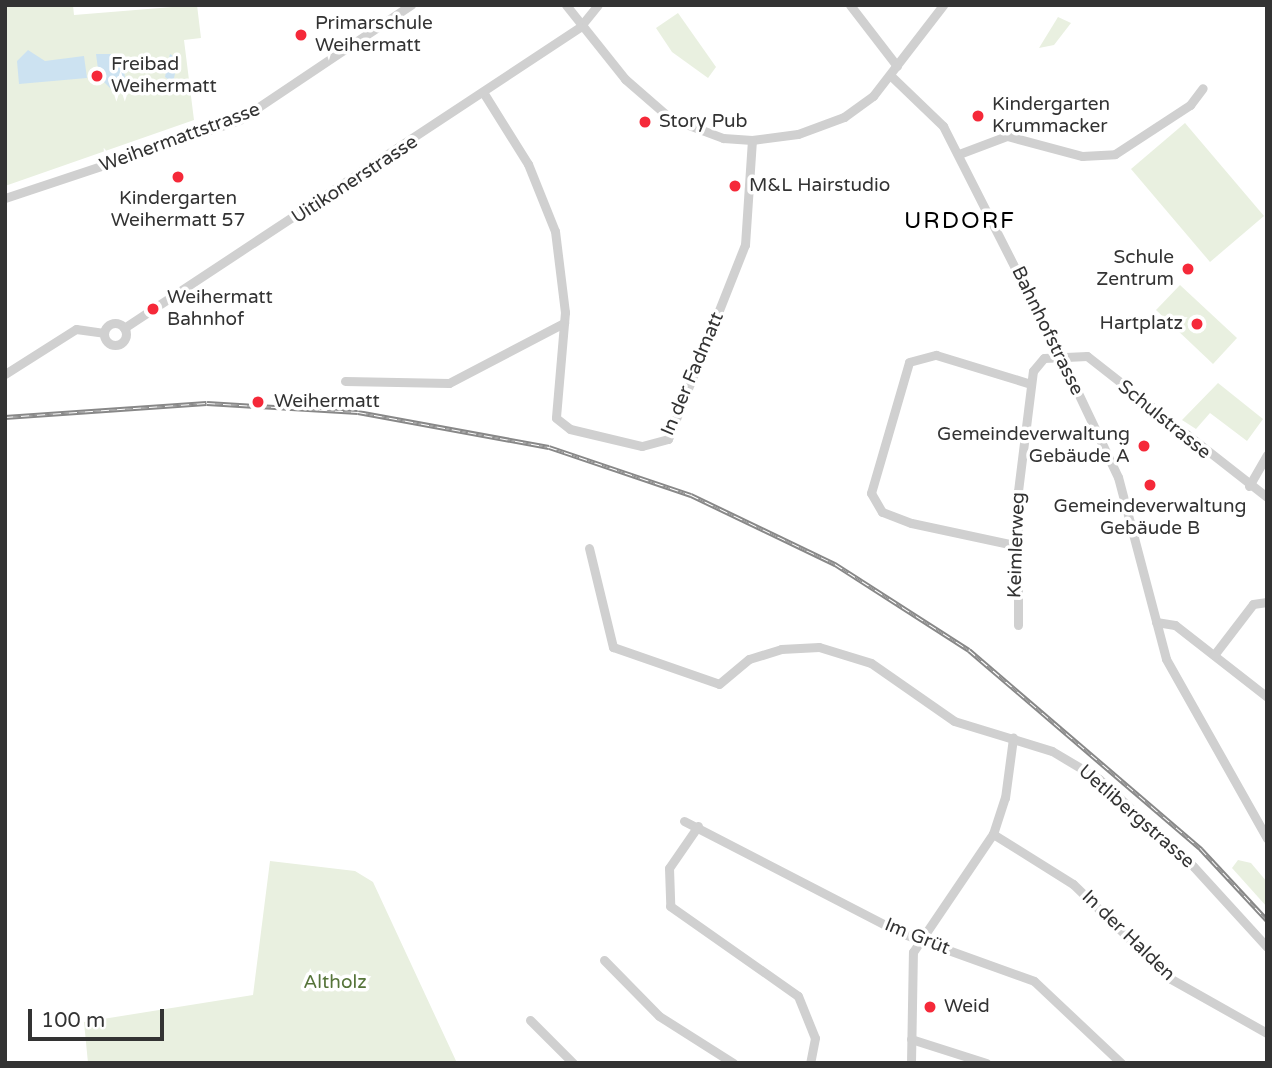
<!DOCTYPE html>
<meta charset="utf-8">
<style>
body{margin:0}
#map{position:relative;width:1272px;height:1068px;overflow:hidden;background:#fff;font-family:"Varela Round",sans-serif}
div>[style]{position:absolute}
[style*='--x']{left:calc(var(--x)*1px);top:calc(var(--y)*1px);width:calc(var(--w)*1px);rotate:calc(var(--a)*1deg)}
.green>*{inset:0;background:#e9f0e0}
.water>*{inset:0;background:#cce2f1}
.minor>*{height:9px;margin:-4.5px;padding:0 4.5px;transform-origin:4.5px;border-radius:4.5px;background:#d0d0d0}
.minor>.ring{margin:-4.5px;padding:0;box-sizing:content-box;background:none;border:9px solid #d0d0d0;border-radius:50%}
.rail>*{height:5px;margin-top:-2.5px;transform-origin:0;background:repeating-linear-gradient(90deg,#fff 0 8px,#888 0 16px);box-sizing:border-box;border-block:2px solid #888}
.dots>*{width:19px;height:19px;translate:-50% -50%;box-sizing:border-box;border:4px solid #fff;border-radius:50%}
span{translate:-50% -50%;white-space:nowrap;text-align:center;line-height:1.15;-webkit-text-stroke:7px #fff;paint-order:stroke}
.poi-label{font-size:19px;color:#333}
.left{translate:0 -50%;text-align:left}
.right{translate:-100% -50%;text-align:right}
.street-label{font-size:19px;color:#333}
.park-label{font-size:19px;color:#56743a}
.quarter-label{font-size:23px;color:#000;letter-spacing:2px}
.frame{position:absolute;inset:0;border:7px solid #333;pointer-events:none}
.scale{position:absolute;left:28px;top:1009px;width:136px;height:32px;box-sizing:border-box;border:4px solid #333;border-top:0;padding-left:9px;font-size:21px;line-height:24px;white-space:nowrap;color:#333;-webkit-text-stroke:5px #fff;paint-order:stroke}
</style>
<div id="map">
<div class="green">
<div style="clip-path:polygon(5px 5px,73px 5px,74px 15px,197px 5px,201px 38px,184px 40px,194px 120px,5px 186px)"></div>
<div style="clip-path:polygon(678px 13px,716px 67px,708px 78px,672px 52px,656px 28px)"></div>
<div style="clip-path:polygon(1058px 17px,1071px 23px,1054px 45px,1039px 48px)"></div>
<div style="clip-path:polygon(1185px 123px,1264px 216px,1210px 262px,1131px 169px)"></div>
<div style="clip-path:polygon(1180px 285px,1237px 338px,1213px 364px,1156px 310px)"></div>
<div style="clip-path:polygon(1218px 383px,1263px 419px,1247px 441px,1210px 413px,1196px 429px,1182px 420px)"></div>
<div style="clip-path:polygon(1238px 860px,1251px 863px,1267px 882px,1267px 907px,1232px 868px)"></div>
<div style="clip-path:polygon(270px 861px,355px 871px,373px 882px,457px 1063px,88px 1063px,84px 1022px,253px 995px)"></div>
</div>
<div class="water">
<div style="clip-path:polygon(28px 50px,45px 61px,84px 56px,87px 78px,19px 84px,17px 61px)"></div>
<div style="clip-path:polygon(96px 54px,122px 54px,125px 78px,111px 89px,99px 77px)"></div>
<div style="clip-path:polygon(170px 54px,178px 59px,173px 83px,165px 77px)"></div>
</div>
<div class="minor">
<div style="--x:566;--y:5;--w:95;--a:51.4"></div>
<div style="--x:625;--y:79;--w:60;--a:40.9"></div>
<div style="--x:670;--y:118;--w:57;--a:20.7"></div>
<div style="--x:723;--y:138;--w:29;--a:4"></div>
<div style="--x:752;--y:140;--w:46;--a:-7.4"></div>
<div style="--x:798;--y:134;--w:49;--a:-20.3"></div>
<div style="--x:844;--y:117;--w:36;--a:-36"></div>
<div style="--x:873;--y:96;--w:115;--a:-52.4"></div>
<div style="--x:850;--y:5;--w:77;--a:52.4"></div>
<div style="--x:580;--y:27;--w:28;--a:-51"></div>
<div style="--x:890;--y:75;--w:74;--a:43.9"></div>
<div style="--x:943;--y:126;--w:278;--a:63.1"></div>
<div style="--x:1069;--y:374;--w:114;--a:64.6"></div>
<div style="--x:1118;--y:477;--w:188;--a:75.2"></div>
<div style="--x:1166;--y:659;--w:206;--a:60.6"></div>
<div style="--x:483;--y:92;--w:85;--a:58"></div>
<div style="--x:528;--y:164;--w:72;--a:68.1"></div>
<div style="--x:555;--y:231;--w:82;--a:83"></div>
<div style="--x:565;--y:312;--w:106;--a:94.9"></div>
<div style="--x:556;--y:418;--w:18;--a:38"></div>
<div style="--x:570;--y:429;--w:74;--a:13.3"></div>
<div style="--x:642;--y:446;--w:27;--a:-15"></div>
<div style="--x:668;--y:439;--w:209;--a:-68.4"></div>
<div style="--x:745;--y:245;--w:105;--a:-86.2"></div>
<div style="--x:959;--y:154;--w:51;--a:-20.6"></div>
<div style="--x:1007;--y:136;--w:78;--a:14.9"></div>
<div style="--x:1082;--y:156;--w:33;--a:-3"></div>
<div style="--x:1115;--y:154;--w:90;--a:-33.2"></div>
<div style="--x:1190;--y:105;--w:21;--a:-53"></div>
<div style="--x:5;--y:198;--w:247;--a:-18.4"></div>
<div style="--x:239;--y:120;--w:207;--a:-33.8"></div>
<div class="ring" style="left:104px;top:323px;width:13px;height:13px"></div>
<div style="--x:124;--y:328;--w:546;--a:-33.43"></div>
<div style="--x:5;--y:374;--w:84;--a:-32.4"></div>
<div style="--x:76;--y:329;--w:28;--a:8"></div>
<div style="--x:345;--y:381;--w:104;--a:1.1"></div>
<div style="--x:449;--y:383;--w:130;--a:-27.6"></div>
<div style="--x:1249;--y:486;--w:36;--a:-60"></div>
<div style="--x:1014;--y:545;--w:105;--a:-167.9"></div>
<div style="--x:911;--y:523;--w:31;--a:-159"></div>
<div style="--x:882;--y:512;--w:22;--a:-120"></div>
<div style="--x:871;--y:493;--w:136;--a:-73.8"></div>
<div style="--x:909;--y:362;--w:28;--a:-15"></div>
<div style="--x:936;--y:355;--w:99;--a:17"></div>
<div style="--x:589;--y:548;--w:102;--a:76.4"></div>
<div style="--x:613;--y:647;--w:112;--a:19.2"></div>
<div style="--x:719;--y:684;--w:39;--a:-40"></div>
<div style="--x:749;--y:659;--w:34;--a:-17"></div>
<div style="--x:781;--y:649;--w:38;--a:-3"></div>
<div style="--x:819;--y:647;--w:54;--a:17.1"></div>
<div style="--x:871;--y:663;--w:101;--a:34.9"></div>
<div style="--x:954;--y:721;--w:102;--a:17"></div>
<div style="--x:1052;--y:751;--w:55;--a:30.8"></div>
<div style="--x:1099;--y:779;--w:128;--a:42.8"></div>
<div style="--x:1193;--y:866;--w:110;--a:47.6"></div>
<div style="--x:1156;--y:622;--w:19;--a:9"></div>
<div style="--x:1175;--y:625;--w:117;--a:38"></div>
<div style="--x:1018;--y:625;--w:134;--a:-90"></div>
<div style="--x:1018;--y:491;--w:121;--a:-82.9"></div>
<div style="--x:1033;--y:371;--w:17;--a:-50"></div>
<div style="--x:1044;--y:358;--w:43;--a:-2.7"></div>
<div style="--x:1087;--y:356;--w:229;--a:38.1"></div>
<div style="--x:1214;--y:655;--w:64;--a:-52.6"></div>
<div style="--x:1253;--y:604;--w:14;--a:-8"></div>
<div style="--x:684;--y:821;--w:244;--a:27.3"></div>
<div style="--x:901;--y:933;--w:141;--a:19.8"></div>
<div style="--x:1034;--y:981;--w:120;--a:43.3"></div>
<div style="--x:698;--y:826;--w:51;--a:124.6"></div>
<div style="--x:669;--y:868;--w:38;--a:88"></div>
<div style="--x:670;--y:906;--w:156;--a:35.1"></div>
<div style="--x:798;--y:996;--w:45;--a:68"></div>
<div style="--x:815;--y:1038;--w:25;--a:101"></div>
<div style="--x:993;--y:834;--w:94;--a:32"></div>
<div style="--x:1073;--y:884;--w:136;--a:44.1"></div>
<div style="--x:1171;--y:979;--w:110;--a:29.4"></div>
<div style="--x:604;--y:960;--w:78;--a:45.5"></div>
<div style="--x:659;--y:1016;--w:88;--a:32.4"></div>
<div style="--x:530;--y:1020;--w:61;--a:45"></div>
<div style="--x:911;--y:1039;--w:79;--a:17.7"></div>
<div style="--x:911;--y:1063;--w:111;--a:-89"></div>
<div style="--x:913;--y:952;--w:143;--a:-55.9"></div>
<div style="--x:993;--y:834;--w:38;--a:-72"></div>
<div style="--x:1005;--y:798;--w:61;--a:-82.4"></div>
</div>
<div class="rail">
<div style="--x:5;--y:417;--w:202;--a:-4"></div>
<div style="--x:207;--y:403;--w:151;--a:3.4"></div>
<div style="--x:358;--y:412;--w:194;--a:10.4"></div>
<div style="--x:549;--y:447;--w:150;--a:18.7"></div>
<div style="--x:691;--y:495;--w:160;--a:25.6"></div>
<div style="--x:835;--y:564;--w:159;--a:32.7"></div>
<div style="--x:969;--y:650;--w:306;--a:40.6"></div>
<div style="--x:1201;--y:849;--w:97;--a:47.1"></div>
</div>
<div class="dots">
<div style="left:301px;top:35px;background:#f52939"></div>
<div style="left:97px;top:76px;background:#f52939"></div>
<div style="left:978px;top:116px;background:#f52939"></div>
<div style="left:645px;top:122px;background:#f52939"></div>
<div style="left:178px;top:177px;background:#f52939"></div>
<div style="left:735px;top:186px;background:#f52939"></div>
<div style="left:1188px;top:269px;background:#f52939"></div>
<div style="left:153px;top:309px;background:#f52939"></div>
<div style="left:1197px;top:324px;background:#f52939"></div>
<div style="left:258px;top:402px;background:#f52939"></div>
<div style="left:1144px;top:446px;background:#f52939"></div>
<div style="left:1150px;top:485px;background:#f52939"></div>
<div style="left:930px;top:1007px;background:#f52939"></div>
</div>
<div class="poi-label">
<span class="left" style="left:315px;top:35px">Primarschule<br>Weihermatt</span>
<span class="left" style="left:111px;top:76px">Freibad<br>Weihermatt</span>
<span class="left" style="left:992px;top:116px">Kindergarten<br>Krummacker</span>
<span class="left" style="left:659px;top:122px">Story Pub</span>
<span class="left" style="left:749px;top:186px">M&amp;L Hairstudio</span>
<span style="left:178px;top:210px">Kindergarten<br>Weihermatt 57</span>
<span class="right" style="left:1174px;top:269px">Schule<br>Zentrum</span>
<span class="left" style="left:167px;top:309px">Weihermatt<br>Bahnhof</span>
<span class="right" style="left:1183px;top:324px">Hartplatz</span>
<span class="left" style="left:274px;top:402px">Weihermatt</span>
<span class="right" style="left:1130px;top:446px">Gemeindeverwaltung<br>Gebäude A</span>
<span style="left:1150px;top:518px">Gemeindeverwaltung<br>Gebäude B</span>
<span class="left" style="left:944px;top:1007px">Weid</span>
</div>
<div class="street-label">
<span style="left:180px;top:138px;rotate:-20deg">Weihermattstrasse</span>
<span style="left:355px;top:180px;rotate:-33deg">Uitikonerstrasse</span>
<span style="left:1047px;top:331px;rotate:64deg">Bahnhofstrasse</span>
<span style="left:693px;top:374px;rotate:-67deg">In der Fadmatt</span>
<span style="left:1164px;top:420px;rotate:39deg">Schulstrasse</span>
<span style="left:1017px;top:545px;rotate:-88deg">Keimlerweg</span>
<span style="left:1136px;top:817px;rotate:41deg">Uetlibergstrasse</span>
<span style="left:1128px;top:936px;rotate:44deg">In der Halden</span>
<span style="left:917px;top:937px;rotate:22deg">Im Grüt</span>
</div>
<div class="park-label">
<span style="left:335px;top:983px">Altholz</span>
</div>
<div class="quarter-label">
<span style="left:960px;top:221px">URDORF</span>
</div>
<div class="frame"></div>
<div class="scale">100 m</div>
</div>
